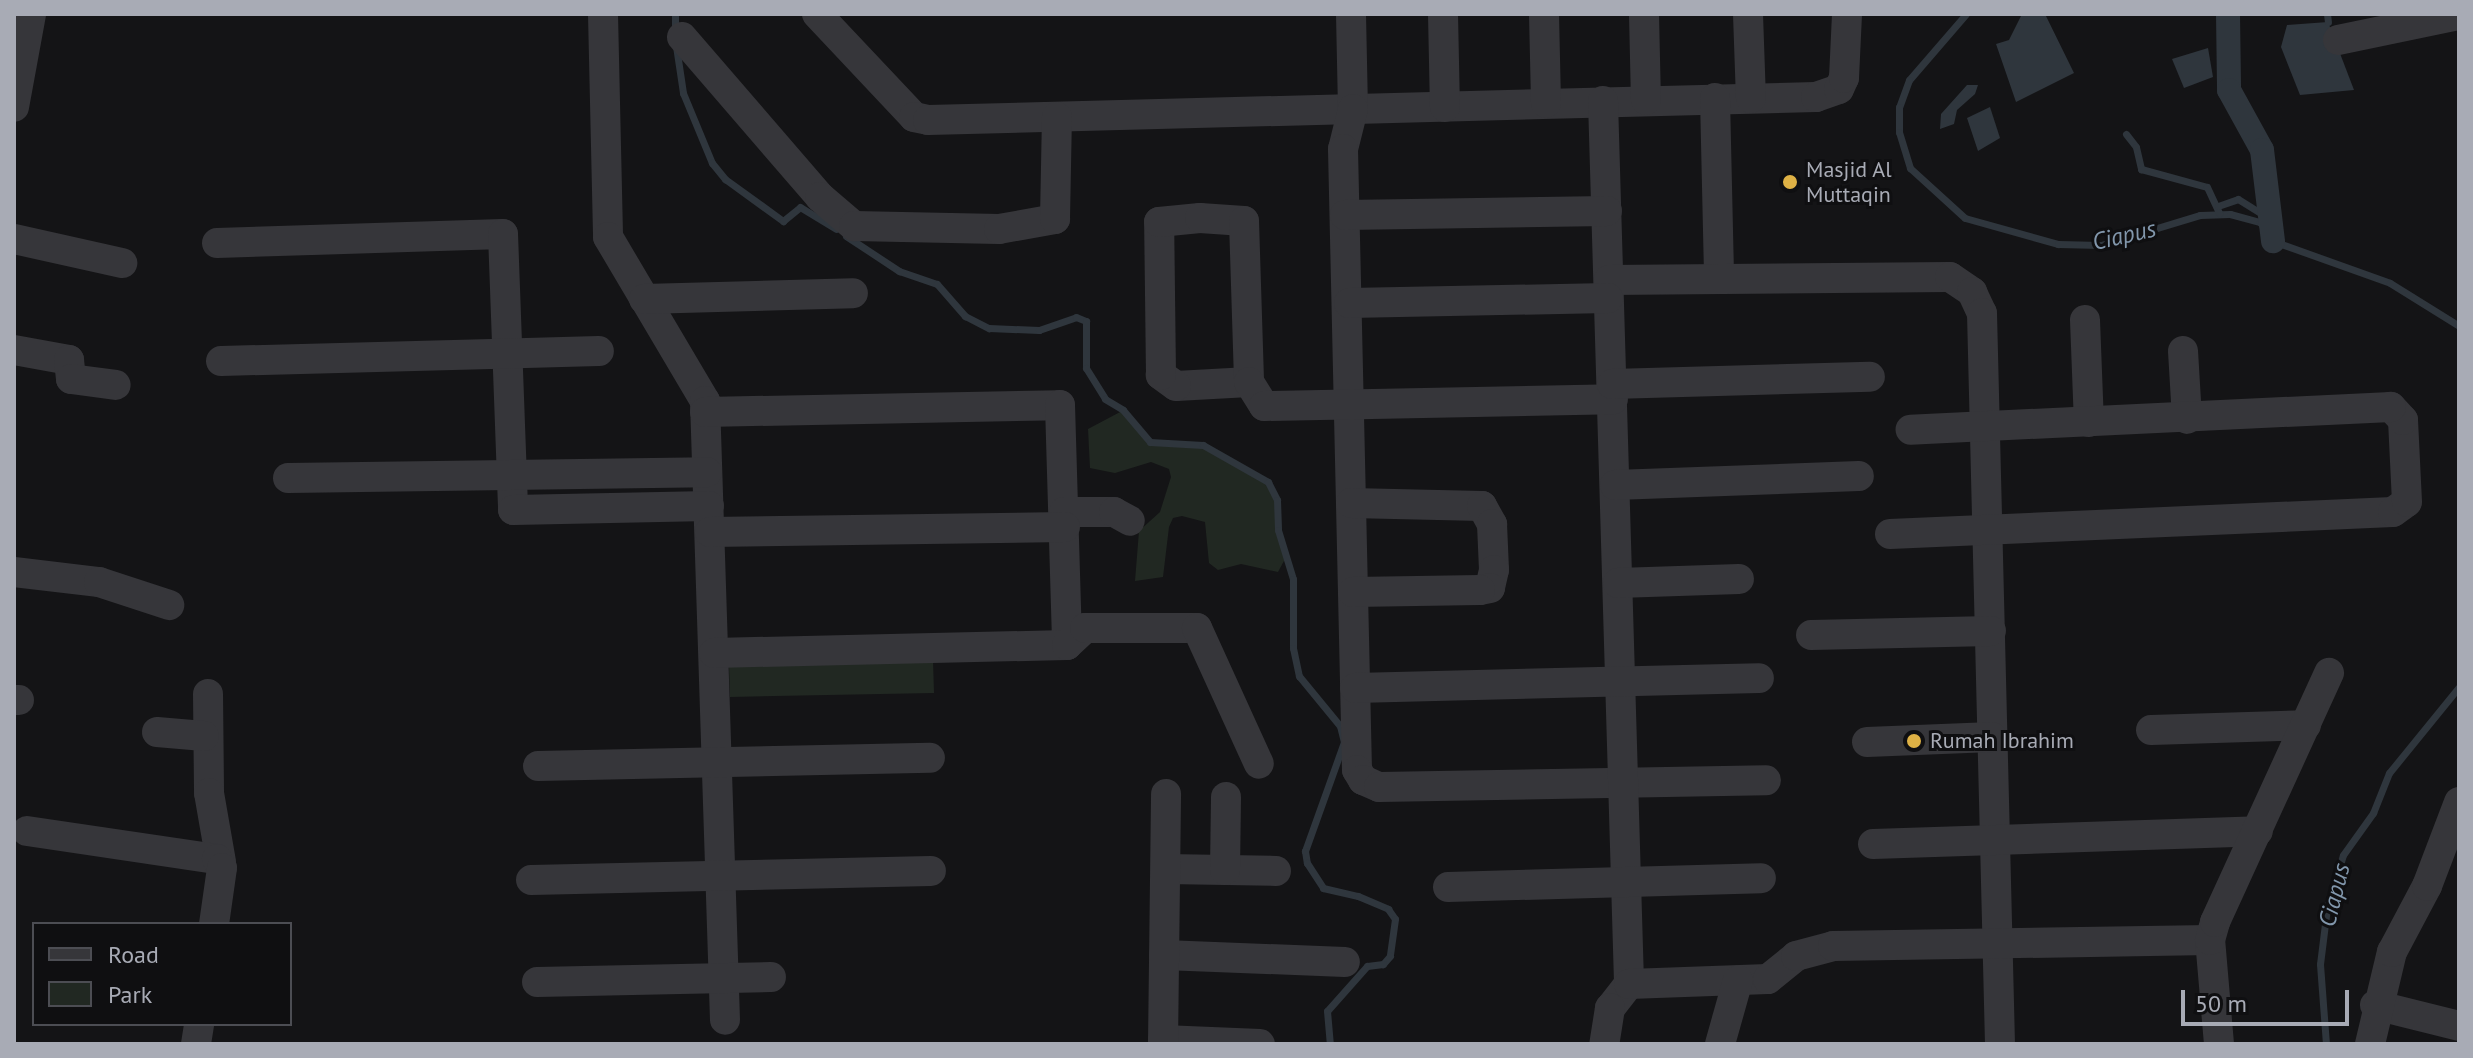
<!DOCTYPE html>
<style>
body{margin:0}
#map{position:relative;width:2473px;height:1058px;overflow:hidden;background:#141416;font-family:"PT Sans",sans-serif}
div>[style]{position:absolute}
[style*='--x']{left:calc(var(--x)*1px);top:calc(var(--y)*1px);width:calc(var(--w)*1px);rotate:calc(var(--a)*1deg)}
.green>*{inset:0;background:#212822}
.water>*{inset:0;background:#2f363d}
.stream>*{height:7px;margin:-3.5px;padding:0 3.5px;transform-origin:3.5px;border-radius:3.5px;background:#2f363d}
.canal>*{height:24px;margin:-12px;padding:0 12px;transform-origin:12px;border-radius:12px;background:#2f363d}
.minor>*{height:30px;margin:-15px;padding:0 15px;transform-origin:15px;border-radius:15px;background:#36363a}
.dots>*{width:22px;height:22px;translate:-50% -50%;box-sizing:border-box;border:4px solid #0f0f11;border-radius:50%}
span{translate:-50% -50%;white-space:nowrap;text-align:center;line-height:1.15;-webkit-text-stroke:6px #0f0f11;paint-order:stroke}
.poi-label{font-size:22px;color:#a8abb5}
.left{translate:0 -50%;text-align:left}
.water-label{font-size:24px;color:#8297ac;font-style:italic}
.frame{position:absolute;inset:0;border:16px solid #a8abb5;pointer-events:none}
.legend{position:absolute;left:32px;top:922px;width:260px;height:104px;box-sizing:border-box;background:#0f0f11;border:2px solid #4c4d53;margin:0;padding:10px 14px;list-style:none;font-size:24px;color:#a8abb5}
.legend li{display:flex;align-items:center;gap:16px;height:40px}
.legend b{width:40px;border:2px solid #4c4d53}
.scale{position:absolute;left:2181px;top:990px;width:168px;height:36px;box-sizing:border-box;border:4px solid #a8abb5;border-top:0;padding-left:10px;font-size:24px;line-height:28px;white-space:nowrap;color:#a8abb5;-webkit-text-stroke:6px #0f0f11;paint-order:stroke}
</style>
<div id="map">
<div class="green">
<div style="clip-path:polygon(1122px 411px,1150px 443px,1203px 446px,1267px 482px,1276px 501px,1285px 559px,1278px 572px,1241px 564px,1218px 570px,1209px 563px,1205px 522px,1182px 516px,1173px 518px,1169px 527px,1163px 577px,1135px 581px,1139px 531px,1160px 512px,1171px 477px,1169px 469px,1151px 462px,1115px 473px,1090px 468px,1088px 429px)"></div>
<div style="clip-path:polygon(933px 660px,934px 693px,730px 697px,729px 664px)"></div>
</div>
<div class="water">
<div style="clip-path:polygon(2022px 14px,2045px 14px,2074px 73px,2016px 102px,1996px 44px,2009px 40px)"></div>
<div style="clip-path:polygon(2328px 22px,2354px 90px,2300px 95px,2281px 47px,2287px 25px)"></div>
<div style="clip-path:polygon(2208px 48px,2213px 77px,2184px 88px,2172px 59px)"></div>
<div style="clip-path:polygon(1967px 85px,1978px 85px,1975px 94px,1957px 110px,1954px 124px,1940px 129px,1941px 114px)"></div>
<div style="clip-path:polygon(1990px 107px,2000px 138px,1978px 151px,1967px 118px)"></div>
</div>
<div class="stream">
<div style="--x:675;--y:14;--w:20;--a:90"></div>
<div style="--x:1966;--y:14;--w:87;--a:130.8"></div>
<div style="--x:1909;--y:80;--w:29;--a:110"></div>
<div style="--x:1899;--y:107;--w:25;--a:90"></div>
<div style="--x:1899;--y:132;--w:38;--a:73"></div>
<div style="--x:1910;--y:168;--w:74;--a:42.3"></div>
<div style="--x:1965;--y:218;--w:97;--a:15.6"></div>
<div style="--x:2058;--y:244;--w:43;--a:1.3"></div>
<div style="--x:2101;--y:245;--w:103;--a:-16.9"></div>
<div style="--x:2200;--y:215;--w:30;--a:-2"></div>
<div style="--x:2230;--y:214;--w:31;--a:15"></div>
<div style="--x:2260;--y:222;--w:23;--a:56"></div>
<div style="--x:2273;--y:241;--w:124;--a:19.7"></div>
<div style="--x:2390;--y:283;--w:81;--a:31.9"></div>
<div style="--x:2327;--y:14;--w:8;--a:83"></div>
<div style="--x:676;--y:46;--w:48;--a:81.5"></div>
<div style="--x:683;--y:93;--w:76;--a:67.5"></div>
<div style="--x:712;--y:163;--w:21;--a:51"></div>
<div style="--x:725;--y:179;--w:72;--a:35.9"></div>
<div style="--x:783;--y:221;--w:22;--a:-39"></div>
<div style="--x:800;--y:207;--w:42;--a:31.4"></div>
<div style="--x:2126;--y:134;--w:16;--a:52"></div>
<div style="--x:2136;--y:147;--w:23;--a:77"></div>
<div style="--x:2141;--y:169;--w:68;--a:15.3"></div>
<div style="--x:2207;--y:187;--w:29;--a:65"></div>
<div style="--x:2218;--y:206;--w:21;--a:-19"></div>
<div style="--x:2238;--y:199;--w:38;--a:32"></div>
<div style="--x:846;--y:236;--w:64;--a:33.4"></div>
<div style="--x:899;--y:271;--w:40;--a:18.9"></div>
<div style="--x:937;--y:284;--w:43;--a:48.8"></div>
<div style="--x:965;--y:316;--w:27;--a:27"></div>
<div style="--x:989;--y:328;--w:50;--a:2.3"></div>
<div style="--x:1039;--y:330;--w:39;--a:-19"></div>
<div style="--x:1076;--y:317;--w:11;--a:22"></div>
<div style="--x:1086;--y:321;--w:47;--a:90"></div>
<div style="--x:1086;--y:368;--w:36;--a:58"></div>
<div style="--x:1105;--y:399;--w:21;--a:31"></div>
<div style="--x:1123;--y:410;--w:42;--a:49.8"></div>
<div style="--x:1150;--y:442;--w:53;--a:3.2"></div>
<div style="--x:1203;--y:445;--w:75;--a:29.6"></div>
<div style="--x:1268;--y:482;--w:20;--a:63"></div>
<div style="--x:1277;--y:500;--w:30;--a:88"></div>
<div style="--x:1278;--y:530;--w:51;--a:73"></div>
<div style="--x:1293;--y:579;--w:69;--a:90"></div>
<div style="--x:1293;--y:648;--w:29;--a:78"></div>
<div style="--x:1299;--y:676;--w:65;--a:50.6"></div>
<div style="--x:1340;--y:726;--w:16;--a:76"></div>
<div style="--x:1344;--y:742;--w:116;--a:109.7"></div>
<div style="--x:1305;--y:851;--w:12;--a:81"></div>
<div style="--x:1307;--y:863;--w:30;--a:57"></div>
<div style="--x:1323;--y:888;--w:36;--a:13"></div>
<div style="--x:1358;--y:896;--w:33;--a:23"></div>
<div style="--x:1388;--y:909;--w:12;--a:55"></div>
<div style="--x:1395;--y:919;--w:37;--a:98"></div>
<div style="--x:1390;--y:956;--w:11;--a:131"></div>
<div style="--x:1383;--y:964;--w:16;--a:173"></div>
<div style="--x:1367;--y:966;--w:60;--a:131.6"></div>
<div style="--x:1327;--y:1011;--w:33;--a:85"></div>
<div style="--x:2326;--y:1044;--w:80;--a:-94.3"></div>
<div style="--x:2320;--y:964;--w:56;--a:-82.9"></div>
<div style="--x:2327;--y:908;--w:55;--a:-73.2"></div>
<div style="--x:2343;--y:855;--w:52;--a:-54.5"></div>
<div style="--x:2373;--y:813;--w:43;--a:-68.2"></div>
<div style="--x:2389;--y:773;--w:111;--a:-50.9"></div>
</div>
<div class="canal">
<div style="--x:2228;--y:14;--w:76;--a:89.2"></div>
<div style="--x:2229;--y:90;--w:68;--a:61.2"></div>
<div style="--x:2262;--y:150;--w:92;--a:83.1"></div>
</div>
<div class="minor">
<div style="--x:603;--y:14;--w:223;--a:88.7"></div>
<div style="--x:608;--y:237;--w:191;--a:59.4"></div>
<div style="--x:705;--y:401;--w:619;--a:88.15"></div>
<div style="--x:817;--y:14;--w:141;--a:46.7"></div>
<div style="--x:914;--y:117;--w:14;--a:12"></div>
<div style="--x:928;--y:120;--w:888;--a:-1.48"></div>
<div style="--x:1816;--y:97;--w:24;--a:-19"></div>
<div style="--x:1839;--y:89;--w:12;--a:-66"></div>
<div style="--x:1844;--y:78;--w:64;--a:-87.3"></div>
<div style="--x:1351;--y:14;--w:95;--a:88.8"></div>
<div style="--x:1353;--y:109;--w:41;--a:104"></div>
<div style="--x:1343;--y:149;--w:621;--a:88.71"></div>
<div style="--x:1357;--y:770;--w:12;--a:59"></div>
<div style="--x:1363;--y:780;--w:17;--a:24"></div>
<div style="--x:1379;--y:787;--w:387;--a:-1"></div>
<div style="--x:1443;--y:14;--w:93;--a:88.8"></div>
<div style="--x:1544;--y:14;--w:89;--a:88.7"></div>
<div style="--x:1644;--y:14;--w:86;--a:88.7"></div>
<div style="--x:1748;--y:14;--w:84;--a:88"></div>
<div style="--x:682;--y:37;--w:211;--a:49.2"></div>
<div style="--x:820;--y:197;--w:45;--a:40.5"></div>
<div style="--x:854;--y:226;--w:145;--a:1.2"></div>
<div style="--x:999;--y:229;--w:57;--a:-10.1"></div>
<div style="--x:1055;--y:219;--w:102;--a:-88.9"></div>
<div style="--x:2338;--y:40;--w:124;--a:-11.7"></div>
<div style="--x:1715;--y:98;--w:180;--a:88.7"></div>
<div style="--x:1603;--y:101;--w:883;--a:88.31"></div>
<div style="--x:1629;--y:984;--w:31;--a:128"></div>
<div style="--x:1610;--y:1008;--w:36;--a:99"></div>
<div style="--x:14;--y:107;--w:95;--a:-79.6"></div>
<div style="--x:1345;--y:215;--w:262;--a:-0.9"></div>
<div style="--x:14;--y:239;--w:111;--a:12.5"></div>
<div style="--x:217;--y:243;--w:286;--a:-1.8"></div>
<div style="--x:503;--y:234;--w:276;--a:87.9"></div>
<div style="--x:513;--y:510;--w:196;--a:-1.2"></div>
<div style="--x:1609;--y:280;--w:341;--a:-0.5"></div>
<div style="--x:1950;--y:277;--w:27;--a:34"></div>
<div style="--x:1972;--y:292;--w:23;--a:65"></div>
<div style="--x:1982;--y:313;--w:731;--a:88.59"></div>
<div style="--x:644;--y:299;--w:209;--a:-1.6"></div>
<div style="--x:1349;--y:303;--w:259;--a:-1.1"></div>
<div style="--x:2085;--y:320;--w:102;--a:87.8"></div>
<div style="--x:14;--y:350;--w:56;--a:10.3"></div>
<div style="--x:69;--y:360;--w:19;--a:84"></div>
<div style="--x:71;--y:379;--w:45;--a:7.6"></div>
<div style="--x:2183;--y:351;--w:68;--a:86.6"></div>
<div style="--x:221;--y:361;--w:378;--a:-1.5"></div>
<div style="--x:1249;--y:382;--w:73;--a:176.9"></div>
<div style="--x:1176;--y:386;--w:19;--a:-144"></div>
<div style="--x:1161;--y:375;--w:153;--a:-90.7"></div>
<div style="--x:1159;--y:222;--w:41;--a:-5.6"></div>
<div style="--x:1200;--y:218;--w:44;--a:3.9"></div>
<div style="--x:1244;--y:221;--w:161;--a:88.2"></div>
<div style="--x:1249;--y:382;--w:28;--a:58"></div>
<div style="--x:1264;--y:406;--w:349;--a:-1.1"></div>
<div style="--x:1612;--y:384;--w:258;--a:-1.6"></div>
<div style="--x:705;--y:412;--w:355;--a:-1.1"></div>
<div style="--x:1060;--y:405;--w:240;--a:88.3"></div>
<div style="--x:288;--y:478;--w:419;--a:-0.8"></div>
<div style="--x:1615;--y:485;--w:244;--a:-2.1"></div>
<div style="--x:1351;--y:503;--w:131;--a:1.3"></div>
<div style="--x:1482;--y:506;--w:21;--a:61"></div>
<div style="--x:1492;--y:524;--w:46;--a:87.5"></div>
<div style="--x:1494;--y:570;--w:18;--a:103"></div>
<div style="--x:1490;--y:588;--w:10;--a:169"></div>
<div style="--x:1480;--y:590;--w:127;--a:179.1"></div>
<div style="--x:1064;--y:512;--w:50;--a:0"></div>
<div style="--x:1114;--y:512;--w:18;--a:29"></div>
<div style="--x:710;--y:532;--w:355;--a:-0.8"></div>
<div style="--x:1890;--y:534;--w:503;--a:-2.5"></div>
<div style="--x:2393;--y:512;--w:17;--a:-36"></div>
<div style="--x:2407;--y:502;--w:82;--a:-92.8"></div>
<div style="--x:2403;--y:420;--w:18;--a:-133"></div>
<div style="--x:2391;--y:407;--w:481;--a:177.3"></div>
<div style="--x:14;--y:572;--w:86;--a:6.7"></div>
<div style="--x:99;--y:582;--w:74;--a:18.2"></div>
<div style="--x:1618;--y:583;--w:121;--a:-1.9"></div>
<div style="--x:1811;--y:635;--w:180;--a:-1.3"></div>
<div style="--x:714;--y:653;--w:353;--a:-1.3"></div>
<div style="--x:1067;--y:645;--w:25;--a:-43"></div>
<div style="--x:1085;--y:628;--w:112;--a:0"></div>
<div style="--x:1197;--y:628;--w:149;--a:65.5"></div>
<div style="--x:1355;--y:688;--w:404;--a:-1.4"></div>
<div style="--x:208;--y:694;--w:99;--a:89.4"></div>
<div style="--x:209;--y:793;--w:70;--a:80.1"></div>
<div style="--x:14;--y:700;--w:5;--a:0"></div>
<div style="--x:2151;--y:730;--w:155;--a:-1.8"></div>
<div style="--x:157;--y:732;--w:47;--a:4.9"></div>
<div style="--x:1867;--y:742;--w:125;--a:-2.3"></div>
<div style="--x:538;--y:766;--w:392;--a:-1.2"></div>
<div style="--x:27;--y:831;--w:192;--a:8.4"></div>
<div style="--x:217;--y:859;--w:10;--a:61"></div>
<div style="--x:222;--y:868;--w:57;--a:98.1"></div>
<div style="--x:1873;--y:844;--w:385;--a:-1.9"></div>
<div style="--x:1166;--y:869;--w:110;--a:1"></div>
<div style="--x:1225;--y:870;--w:73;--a:-89.2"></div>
<div style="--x:531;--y:880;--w:400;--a:-1.3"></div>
<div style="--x:1448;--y:887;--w:313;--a:-1.6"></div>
<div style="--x:1164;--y:955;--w:181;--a:2.2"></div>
<div style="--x:537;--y:982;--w:234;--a:-1.2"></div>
<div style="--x:1629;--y:984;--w:139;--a:-2.1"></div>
<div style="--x:1768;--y:979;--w:36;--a:-39"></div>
<div style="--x:1796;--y:956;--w:38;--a:-15"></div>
<div style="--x:1833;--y:946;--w:377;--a:-0.9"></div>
<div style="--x:2375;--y:1005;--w:87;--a:14"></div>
<div style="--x:1163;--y:1040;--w:97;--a:2.4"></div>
<div style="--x:196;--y:1044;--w:20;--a:-81"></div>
<div style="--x:1163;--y:1044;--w:250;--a:-89.3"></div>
<div style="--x:1720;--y:1044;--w:66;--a:-74.3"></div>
<div style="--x:2219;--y:1044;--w:104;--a:-94.9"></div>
<div style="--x:2210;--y:940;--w:19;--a:-74"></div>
<div style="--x:2215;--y:922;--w:274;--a:-65.4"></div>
<div style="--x:2370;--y:1044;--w:95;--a:-76.6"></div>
<div style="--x:2392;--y:952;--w:75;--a:-62.1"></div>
<div style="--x:2427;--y:886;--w:90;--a:-69.1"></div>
</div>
<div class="dots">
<div style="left:1790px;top:182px;background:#deb145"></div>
<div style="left:1914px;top:741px;background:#deb145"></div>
</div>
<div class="poi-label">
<span class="left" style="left:1806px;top:182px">Masjid Al<br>Muttaqin</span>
<span class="left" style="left:1930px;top:741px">Rumah Ibrahim</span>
</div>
<div class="water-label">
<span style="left:2124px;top:235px;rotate:-13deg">Ciapus</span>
<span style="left:2334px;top:895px;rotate:-76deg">Ciapus</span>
</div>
<div class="frame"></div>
<ul class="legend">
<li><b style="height:10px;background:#36363a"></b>Road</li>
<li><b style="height:22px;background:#212822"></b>Park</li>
</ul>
<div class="scale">50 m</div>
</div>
